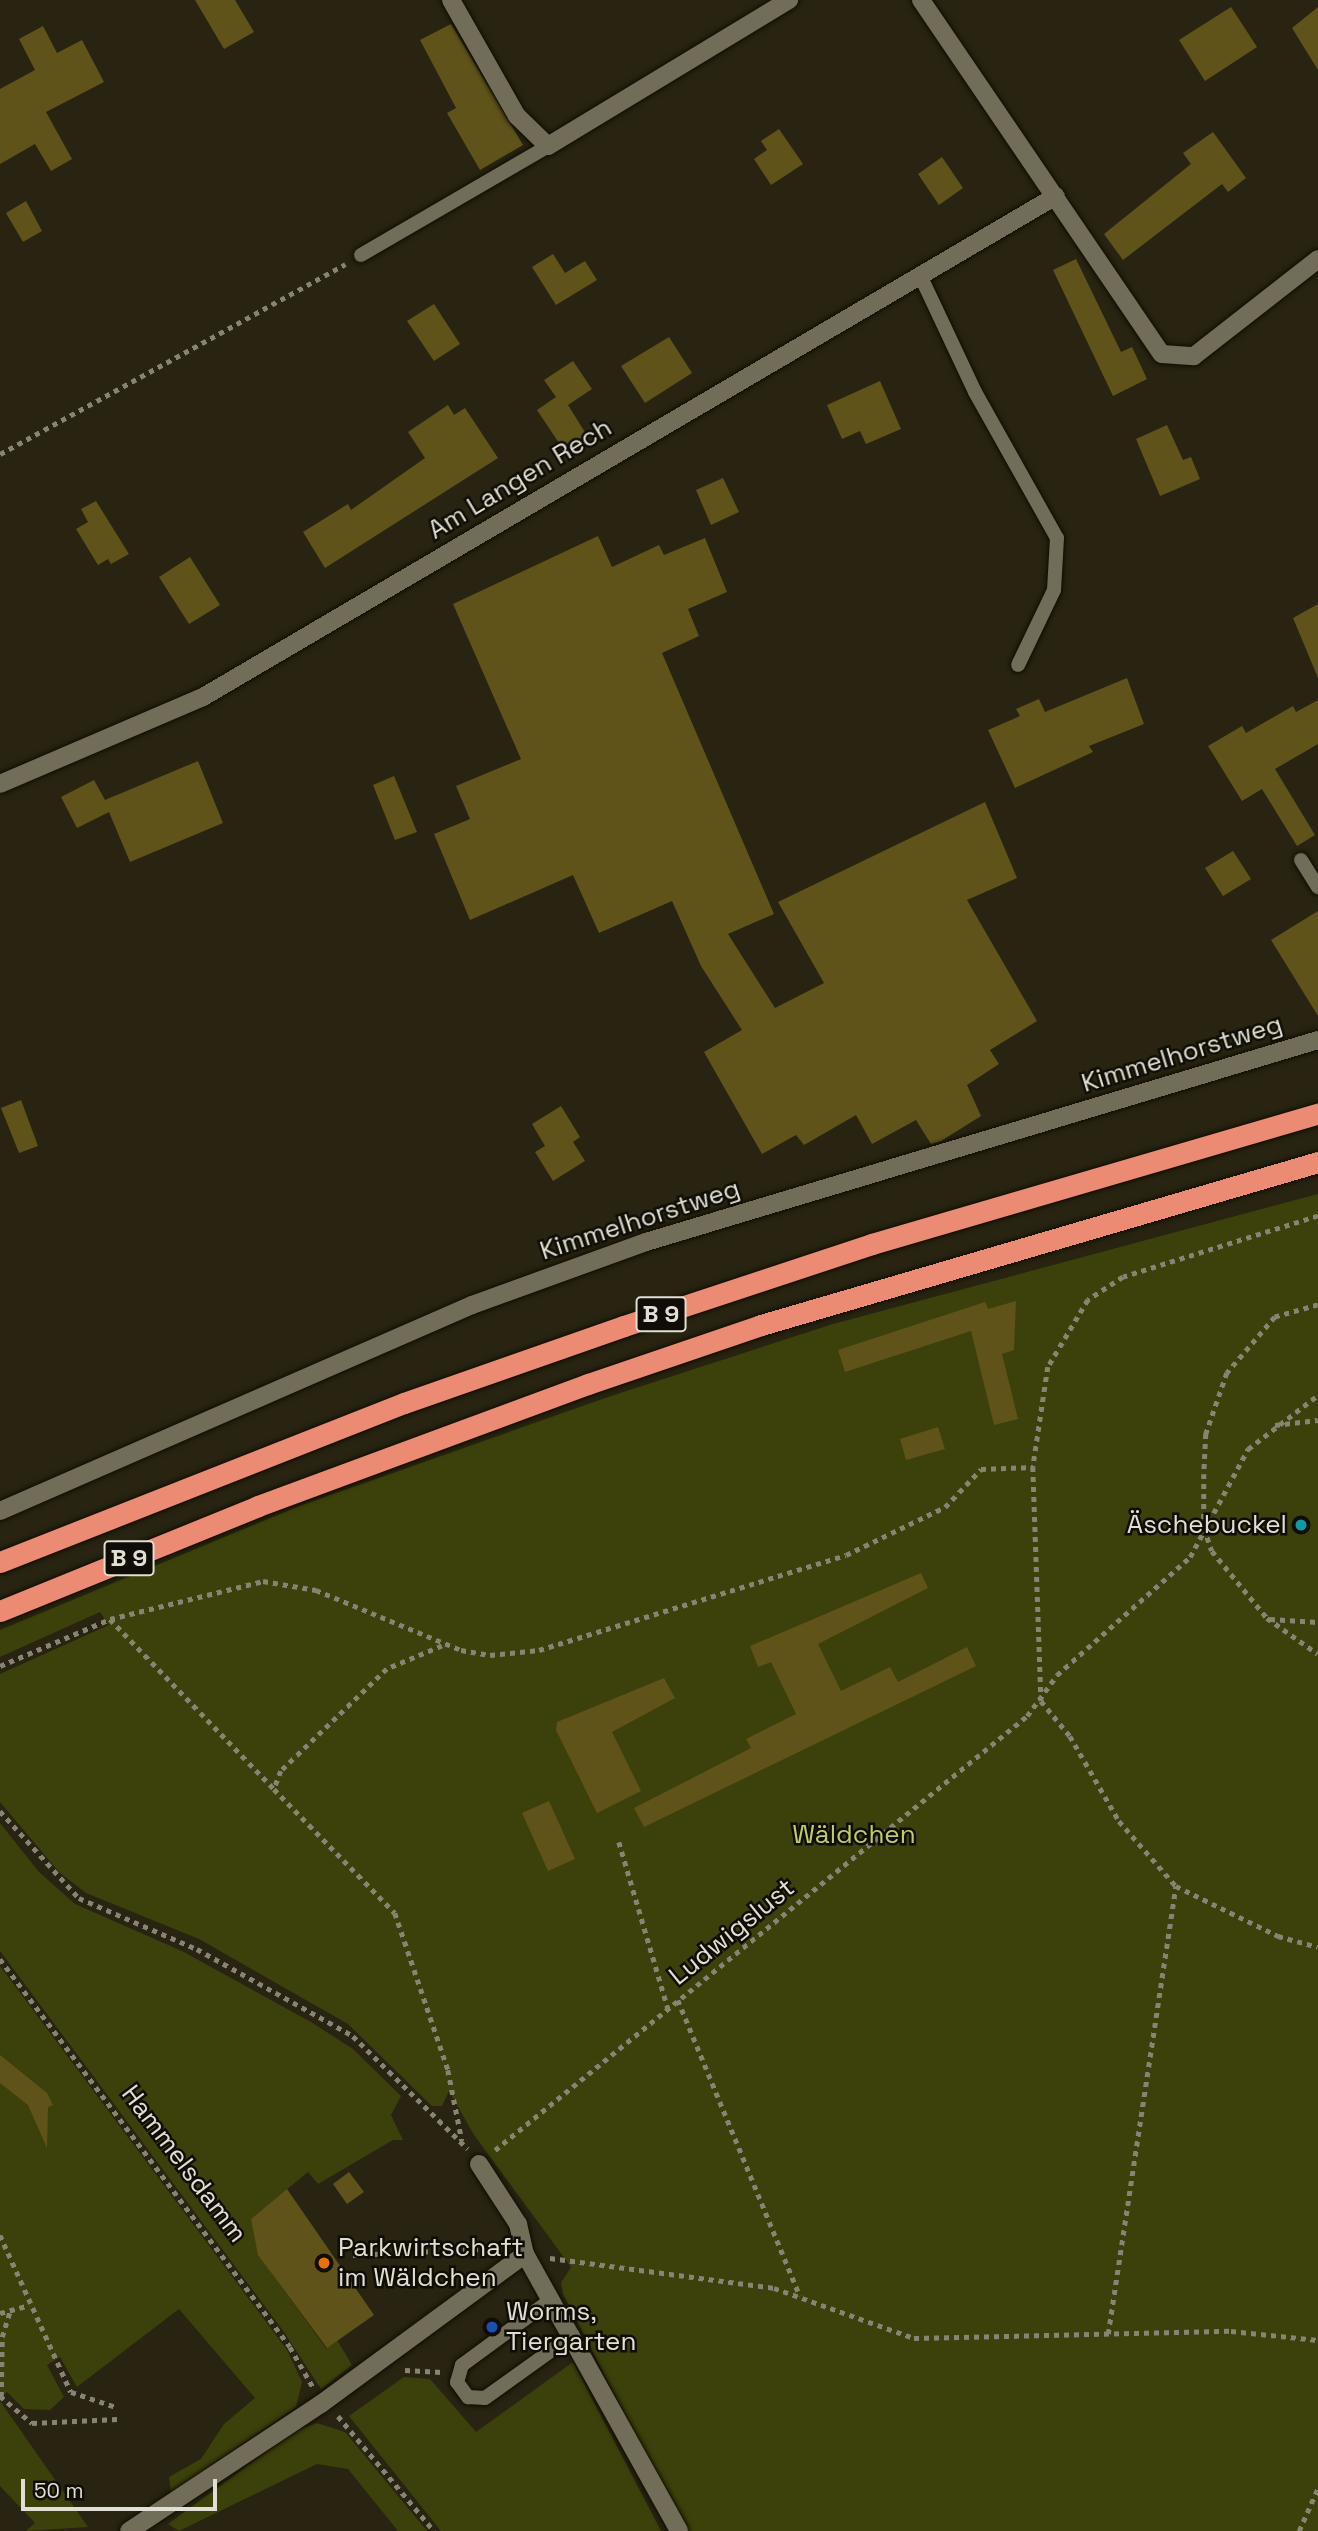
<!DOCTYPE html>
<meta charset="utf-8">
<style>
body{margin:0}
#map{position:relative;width:1318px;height:2531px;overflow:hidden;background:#282411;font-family:"Space Grotesk",sans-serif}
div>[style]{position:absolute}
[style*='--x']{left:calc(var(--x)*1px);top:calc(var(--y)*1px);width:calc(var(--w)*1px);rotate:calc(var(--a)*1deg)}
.green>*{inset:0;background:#3c400a}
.building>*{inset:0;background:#5f531a}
.path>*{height:4.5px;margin-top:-2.25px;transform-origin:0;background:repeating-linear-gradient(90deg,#878474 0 5px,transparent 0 10px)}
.roads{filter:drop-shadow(0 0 2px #110d00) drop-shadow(0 0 2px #110d00)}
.lane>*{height:14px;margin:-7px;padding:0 7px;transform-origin:7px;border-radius:7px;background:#726d58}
.street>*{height:18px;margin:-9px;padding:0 9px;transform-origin:9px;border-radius:9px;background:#726d58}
.highway>*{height:21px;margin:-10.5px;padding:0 10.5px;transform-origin:10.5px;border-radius:10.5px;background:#ec8b73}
.dots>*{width:19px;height:19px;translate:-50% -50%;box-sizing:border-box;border:4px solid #0f0d06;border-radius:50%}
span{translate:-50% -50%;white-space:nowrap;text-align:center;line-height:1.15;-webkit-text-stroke:5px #0f0d06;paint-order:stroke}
.shield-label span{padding:2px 5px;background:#0f0d06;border:2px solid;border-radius:5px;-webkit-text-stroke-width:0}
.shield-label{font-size:24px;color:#e1dfd3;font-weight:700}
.street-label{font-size:26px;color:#e1dfd3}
.poi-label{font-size:26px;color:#e1dfd3}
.right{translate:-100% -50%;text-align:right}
.left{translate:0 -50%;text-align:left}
.park-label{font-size:26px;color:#c2cb66}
.scale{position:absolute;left:21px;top:2479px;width:196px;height:32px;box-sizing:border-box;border:4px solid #e1dfd3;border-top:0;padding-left:9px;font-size:21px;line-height:24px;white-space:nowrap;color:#e1dfd3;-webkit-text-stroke:5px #0f0d06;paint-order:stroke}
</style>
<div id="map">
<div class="green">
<div style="clip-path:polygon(1318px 1194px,1318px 2531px,685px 2531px,563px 2294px,561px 2283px,571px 2267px,474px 2135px,449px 2091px,442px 2106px,432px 2106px,348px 2024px,199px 1939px,86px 1893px,59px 1872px,0 1802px,0 1674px,109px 1625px,100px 1612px,0 1657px,0 1630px,302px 1505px,611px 1396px,833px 1324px)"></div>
<div style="clip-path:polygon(0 1823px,39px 1872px,75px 1904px,182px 1951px,311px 2022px,353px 2049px,401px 2096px,391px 2115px,403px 2140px,393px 2140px,318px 2184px,308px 2172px,251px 2219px,270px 2271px,326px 2348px,337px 2340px,352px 2365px,321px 2389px,284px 2332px,0 1951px)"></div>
<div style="clip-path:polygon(0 1966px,287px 2350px,302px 2382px,296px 2407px,171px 2493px,169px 2477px,201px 2459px,224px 2424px,255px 2398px,179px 2309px,77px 2387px,60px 2357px,47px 2365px,64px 2397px,50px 2410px,24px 2409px,7px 2392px,0 2397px)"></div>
<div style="clip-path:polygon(573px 2362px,661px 2531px,441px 2531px,349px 2416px,404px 2377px,430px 2379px,476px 2432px)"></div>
<div style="clip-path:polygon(0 2401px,88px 2527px,26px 2531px,35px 2523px,0 2486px)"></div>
<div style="clip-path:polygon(317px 2423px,345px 2432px,427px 2531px,398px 2531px,348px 2469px,317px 2464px,179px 2531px,168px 2524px,295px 2431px)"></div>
</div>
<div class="building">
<div style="clip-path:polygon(195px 0,235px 0,254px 32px,224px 49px)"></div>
<div style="clip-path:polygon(1231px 7px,1257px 47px,1205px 81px,1179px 40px)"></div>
<div style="clip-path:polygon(1318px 7px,1318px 70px,1292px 28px)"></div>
<div style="clip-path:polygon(451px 24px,523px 145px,480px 170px,447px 113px,456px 108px,420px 40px)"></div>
<div style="clip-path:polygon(43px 26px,57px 53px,82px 40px,104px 82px,46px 112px,72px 159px,51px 171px,35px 144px,0 164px,0 89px,35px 70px,19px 39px)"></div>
<div style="clip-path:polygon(779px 129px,803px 164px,771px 185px,754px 159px,767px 150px,761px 141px)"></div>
<div style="clip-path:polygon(1213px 132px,1246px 178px,1228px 192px,1222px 184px,1123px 260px,1104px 234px,1191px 164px,1183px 153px)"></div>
<div style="clip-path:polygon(942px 157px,963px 188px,939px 205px,918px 174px)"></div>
<div style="clip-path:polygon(26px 201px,42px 231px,23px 242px,6px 213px)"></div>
<div style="clip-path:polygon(553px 254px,565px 273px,585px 261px,597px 280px,556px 305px,532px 267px)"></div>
<div style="clip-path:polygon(1076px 259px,1121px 352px,1132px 347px,1147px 379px,1113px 396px,1053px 270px)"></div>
<div style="clip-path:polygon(434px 304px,460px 344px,434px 361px,407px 321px)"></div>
<div style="clip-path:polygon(669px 337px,692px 373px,645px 403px,621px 366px)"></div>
<div style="clip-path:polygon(573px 361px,592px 389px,568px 405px,588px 437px,565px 452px,537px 410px,556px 397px,544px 380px)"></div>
<div style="clip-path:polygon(880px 381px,901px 429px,866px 444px,860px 431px,842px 439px,827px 405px)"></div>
<div style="clip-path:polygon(448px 405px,454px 415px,465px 408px,498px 458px,325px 568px,303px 532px,348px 504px,351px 510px,425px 458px,408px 432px)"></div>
<div style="clip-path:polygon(1167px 425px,1183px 460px,1191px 457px,1200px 479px,1160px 496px,1136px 439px)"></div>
<div style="clip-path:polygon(723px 478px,739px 512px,711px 525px,696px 490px)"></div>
<div style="clip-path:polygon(96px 501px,129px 554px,111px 564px,108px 559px,98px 565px,76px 529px,88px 522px,81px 509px)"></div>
<div style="clip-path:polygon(598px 536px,612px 567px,659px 545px,664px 555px,705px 538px,727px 592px,688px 609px,699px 636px,662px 653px,774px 914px,728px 934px,775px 1008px,824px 983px,778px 902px,985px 802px,1017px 878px,967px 900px,1037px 1021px,990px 1050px,999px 1064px,967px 1085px,981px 1116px,941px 1141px,931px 1144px,916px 1120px,872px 1144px,856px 1115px,804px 1145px,796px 1135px,762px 1154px,704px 1052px,742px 1030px,701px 966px,672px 901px,599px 933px,573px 875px,470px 920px,434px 834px,470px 819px,456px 786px,521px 759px,453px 604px)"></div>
<div style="clip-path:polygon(190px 557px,220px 605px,189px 624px,159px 577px)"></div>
<div style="clip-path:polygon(1318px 604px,1318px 678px,1293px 618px)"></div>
<div style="clip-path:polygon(1127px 678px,1144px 724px,1089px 746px,1093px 752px,1015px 788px,988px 730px,1020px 716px,1016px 709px,1039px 699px,1045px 712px)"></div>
<div style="clip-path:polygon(1318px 700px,1318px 744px,1275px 769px,1315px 835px,1297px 846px,1262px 789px,1242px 801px,1208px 746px,1242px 726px,1246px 733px,1293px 706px,1296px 712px)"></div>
<div style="clip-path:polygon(198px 761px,223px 823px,130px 862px,109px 812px,77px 828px,61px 797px,94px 780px,105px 800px)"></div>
<div style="clip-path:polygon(394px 776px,417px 832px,395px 840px,373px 785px)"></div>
<div style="clip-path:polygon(1233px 851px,1251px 879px,1223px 896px,1205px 868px)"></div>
<div style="clip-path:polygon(1318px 911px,1318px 1016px,1271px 940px)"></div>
<div style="clip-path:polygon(21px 1100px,38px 1146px,19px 1153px,1px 1108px)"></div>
<div style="clip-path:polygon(561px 1106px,580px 1137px,573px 1142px,585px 1161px,553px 1181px,535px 1152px,545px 1146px,532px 1124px)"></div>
<div style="clip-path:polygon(1016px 1301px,1014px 1350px,1002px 1354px,1018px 1419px,994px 1425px,971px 1331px,845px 1372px,838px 1350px,985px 1302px,988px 1309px)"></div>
<div style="clip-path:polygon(938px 1427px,945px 1449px,906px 1460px,900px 1439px)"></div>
<div style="clip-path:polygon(921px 1573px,928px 1588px,818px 1644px,841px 1691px,890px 1667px,898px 1682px,967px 1647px,976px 1666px,644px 1827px,634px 1808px,751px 1748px,746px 1739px,796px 1714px,771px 1662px,758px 1667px,750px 1646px)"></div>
<div style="clip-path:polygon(664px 1678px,675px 1698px,612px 1732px,641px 1791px,597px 1813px,556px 1730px,557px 1722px)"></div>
<div style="clip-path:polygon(549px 1801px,575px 1859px,548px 1871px,522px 1813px)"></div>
<div style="clip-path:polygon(0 2055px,47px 2093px,53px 2105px,48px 2107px,47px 2148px,28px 2105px,0 2083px)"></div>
<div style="clip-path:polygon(349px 2172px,364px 2192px,347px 2204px,333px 2184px)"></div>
<div style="clip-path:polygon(287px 2189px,374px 2315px,327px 2348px,258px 2255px,251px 2219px)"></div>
</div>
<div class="path">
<div style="--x:0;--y:454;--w:394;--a:-28.8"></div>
<div style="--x:1318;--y:1216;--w:204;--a:162.6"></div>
<div style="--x:1123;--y:1277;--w:42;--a:146.7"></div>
<div style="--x:1088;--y:1300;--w:78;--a:120.8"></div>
<div style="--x:1048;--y:1367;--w:101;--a:98.5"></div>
<div style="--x:1033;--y:1467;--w:234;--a:88"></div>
<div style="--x:1041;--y:1701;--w:45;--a:50.4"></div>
<div style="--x:1070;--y:1736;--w:98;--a:60"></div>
<div style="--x:1119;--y:1821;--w:86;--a:48.8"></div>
<div style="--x:1176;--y:1886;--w:114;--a:26.1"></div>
<div style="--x:1278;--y:1936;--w:41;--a:15.4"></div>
<div style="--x:1318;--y:1305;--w:45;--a:164.4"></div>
<div style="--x:1275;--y:1317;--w:74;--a:130.6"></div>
<div style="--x:1227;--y:1373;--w:65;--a:109"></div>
<div style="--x:1206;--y:1434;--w:40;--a:92.9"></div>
<div style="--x:1204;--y:1474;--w:54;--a:90"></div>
<div style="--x:1204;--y:1528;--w:24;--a:71"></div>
<div style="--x:1212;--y:1551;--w:87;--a:50.6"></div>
<div style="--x:1267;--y:1618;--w:62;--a:35.2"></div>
<div style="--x:1275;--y:1425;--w:43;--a:-6.6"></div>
<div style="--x:110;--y:1619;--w:236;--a:46"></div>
<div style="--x:1270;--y:1619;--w:48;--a:3.6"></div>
<div style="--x:442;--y:1646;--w:60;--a:157.3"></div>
<div style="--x:387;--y:1669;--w:147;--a:136.1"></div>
<div style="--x:281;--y:1771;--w:19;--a:111"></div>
<div style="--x:274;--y:1789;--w:173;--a:45.7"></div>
<div style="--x:395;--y:1913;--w:166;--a:71.3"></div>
<div style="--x:448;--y:2070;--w:72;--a:78.8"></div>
<div style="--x:0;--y:1666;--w:120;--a:-23.1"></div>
<div style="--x:110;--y:1619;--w:158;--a:-13.9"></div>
<div style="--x:263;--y:1581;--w:54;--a:9.6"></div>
<div style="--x:316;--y:1590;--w:157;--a:22.5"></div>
<div style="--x:461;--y:1650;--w:29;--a:10"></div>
<div style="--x:490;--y:1655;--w:49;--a:-5.8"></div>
<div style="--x:539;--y:1650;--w:321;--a:-17.2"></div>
<div style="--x:846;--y:1555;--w:110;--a:-25.9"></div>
<div style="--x:945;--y:1507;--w:52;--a:-46.5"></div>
<div style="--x:981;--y:1469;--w:52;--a:-2.2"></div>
<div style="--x:0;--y:1811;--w:118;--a:47.8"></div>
<div style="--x:79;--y:1898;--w:129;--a:23.4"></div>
<div style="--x:197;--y:1949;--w:179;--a:29.1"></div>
<div style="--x:353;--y:2036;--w:161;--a:44.5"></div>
<div style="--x:619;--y:1842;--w:174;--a:73.6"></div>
<div style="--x:0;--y:1959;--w:484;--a:53.2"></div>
<div style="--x:290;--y:2347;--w:46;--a:60.1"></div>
<div style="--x:678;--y:2000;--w:320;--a:67.6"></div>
<div style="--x:495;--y:2150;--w:687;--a:-39.21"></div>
<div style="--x:1027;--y:1716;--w:51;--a:-53.8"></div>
<div style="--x:1057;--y:1675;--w:178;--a:-41.6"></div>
<div style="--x:1190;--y:1557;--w:123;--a:-61.8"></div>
<div style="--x:1248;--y:1449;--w:88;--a:-37.6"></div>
<div style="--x:0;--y:2235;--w:172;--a:65.7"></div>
<div style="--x:71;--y:2392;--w:47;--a:18.4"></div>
<div style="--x:353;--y:2255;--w:144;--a:-2.8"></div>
<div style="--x:550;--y:2258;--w:226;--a:7.6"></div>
<div style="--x:774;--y:2288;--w:149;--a:19.7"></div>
<div style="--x:914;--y:2338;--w:317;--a:-1.3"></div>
<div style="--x:1231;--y:2331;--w:87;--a:5.9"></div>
<div style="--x:0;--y:2313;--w:30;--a:-15"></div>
<div style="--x:1108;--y:2334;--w:453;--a:-81.4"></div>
<div style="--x:405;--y:2370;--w:37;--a:3"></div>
<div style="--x:0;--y:2396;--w:42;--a:40.2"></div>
<div style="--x:32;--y:2423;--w:86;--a:-2.7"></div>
<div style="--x:1;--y:2397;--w:60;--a:-89"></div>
<div style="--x:2;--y:2337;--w:28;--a:-73"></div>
<div style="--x:338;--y:2416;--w:150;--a:50.1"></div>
<div style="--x:1299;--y:2531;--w:47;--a:-66.2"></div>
</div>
<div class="roads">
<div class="lane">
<div style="--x:361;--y:255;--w:216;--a:-30.2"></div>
<div style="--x:920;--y:275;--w:129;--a:64.8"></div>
<div style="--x:975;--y:392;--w:167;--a:60.7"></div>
<div style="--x:1057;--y:538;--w:52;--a:93.3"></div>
<div style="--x:1054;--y:590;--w:83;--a:115.6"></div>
<div style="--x:1301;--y:860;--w:32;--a:58"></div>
<div style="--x:552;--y:2299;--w:112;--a:143.7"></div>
<div style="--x:462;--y:2365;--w:18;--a:106"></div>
<div style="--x:457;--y:2382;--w:19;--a:54"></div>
<div style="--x:468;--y:2397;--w:17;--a:3"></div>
<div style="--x:485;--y:2398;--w:108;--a:-35.6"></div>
</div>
<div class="street">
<div style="--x:451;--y:0;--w:133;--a:60.4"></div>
<div style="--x:517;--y:116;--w:43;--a:44.1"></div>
<div style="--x:548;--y:146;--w:282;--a:-31.2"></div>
<div style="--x:921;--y:0;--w:428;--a:55.8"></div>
<div style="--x:1162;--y:354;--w:32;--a:4"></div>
<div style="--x:1194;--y:356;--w:157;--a:-38"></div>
<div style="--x:0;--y:784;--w:221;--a:-23.2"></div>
<div style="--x:203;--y:697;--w:989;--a:-30.43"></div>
<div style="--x:0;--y:1511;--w:515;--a:-23.58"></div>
<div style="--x:472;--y:1305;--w:185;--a:-19.9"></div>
<div style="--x:646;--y:1242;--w:702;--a:-16.73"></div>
<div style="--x:479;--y:2164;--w:72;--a:57"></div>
<div style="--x:518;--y:2224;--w:31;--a:77"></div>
<div style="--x:525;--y:2254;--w:317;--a:60.9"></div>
<div style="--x:129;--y:2531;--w:230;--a:-33.5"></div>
<div style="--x:321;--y:2404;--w:253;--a:-36.3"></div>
</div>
<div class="highway">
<div style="--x:0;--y:1562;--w:434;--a:-21.5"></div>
<div style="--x:404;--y:1403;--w:233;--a:-19.3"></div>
<div style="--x:624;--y:1326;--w:261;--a:-18.3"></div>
<div style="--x:872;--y:1244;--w:465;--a:-16.3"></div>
<div style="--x:0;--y:1611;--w:279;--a:-22.1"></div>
<div style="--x:258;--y:1506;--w:352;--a:-20.3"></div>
<div style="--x:588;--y:1384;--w:183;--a:-18.8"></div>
<div style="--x:761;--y:1325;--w:580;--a:-16.31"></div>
</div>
</div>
<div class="dots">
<div style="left:1301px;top:1525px;background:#0f9aa8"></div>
<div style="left:324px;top:2263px;background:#e8710a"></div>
<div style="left:492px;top:2327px;background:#1a4fb4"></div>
</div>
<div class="shield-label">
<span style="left:661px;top:1314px">B 9</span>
<span style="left:129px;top:1558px">B 9</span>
</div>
<div class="street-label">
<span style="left:520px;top:479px;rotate:-31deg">Am Langen Rech</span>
<span style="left:1182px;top:1054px;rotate:-17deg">Kimmelhorstweg</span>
<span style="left:640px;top:1220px;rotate:-18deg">Kimmelhorstweg</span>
<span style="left:732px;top:1932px;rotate:-39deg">Ludwigslust</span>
<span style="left:184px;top:2164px;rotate:53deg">Hammelsdamm</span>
</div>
<div class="poi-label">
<span class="right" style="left:1287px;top:1525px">Äschebuckel</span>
<span class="left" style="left:338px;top:2263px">Parkwirtschaft<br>im Wäldchen</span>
<span class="left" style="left:506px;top:2327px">Worms,<br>Tiergarten</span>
</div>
<div class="park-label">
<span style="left:854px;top:1835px">Wäldchen</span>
</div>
<div class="scale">50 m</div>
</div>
